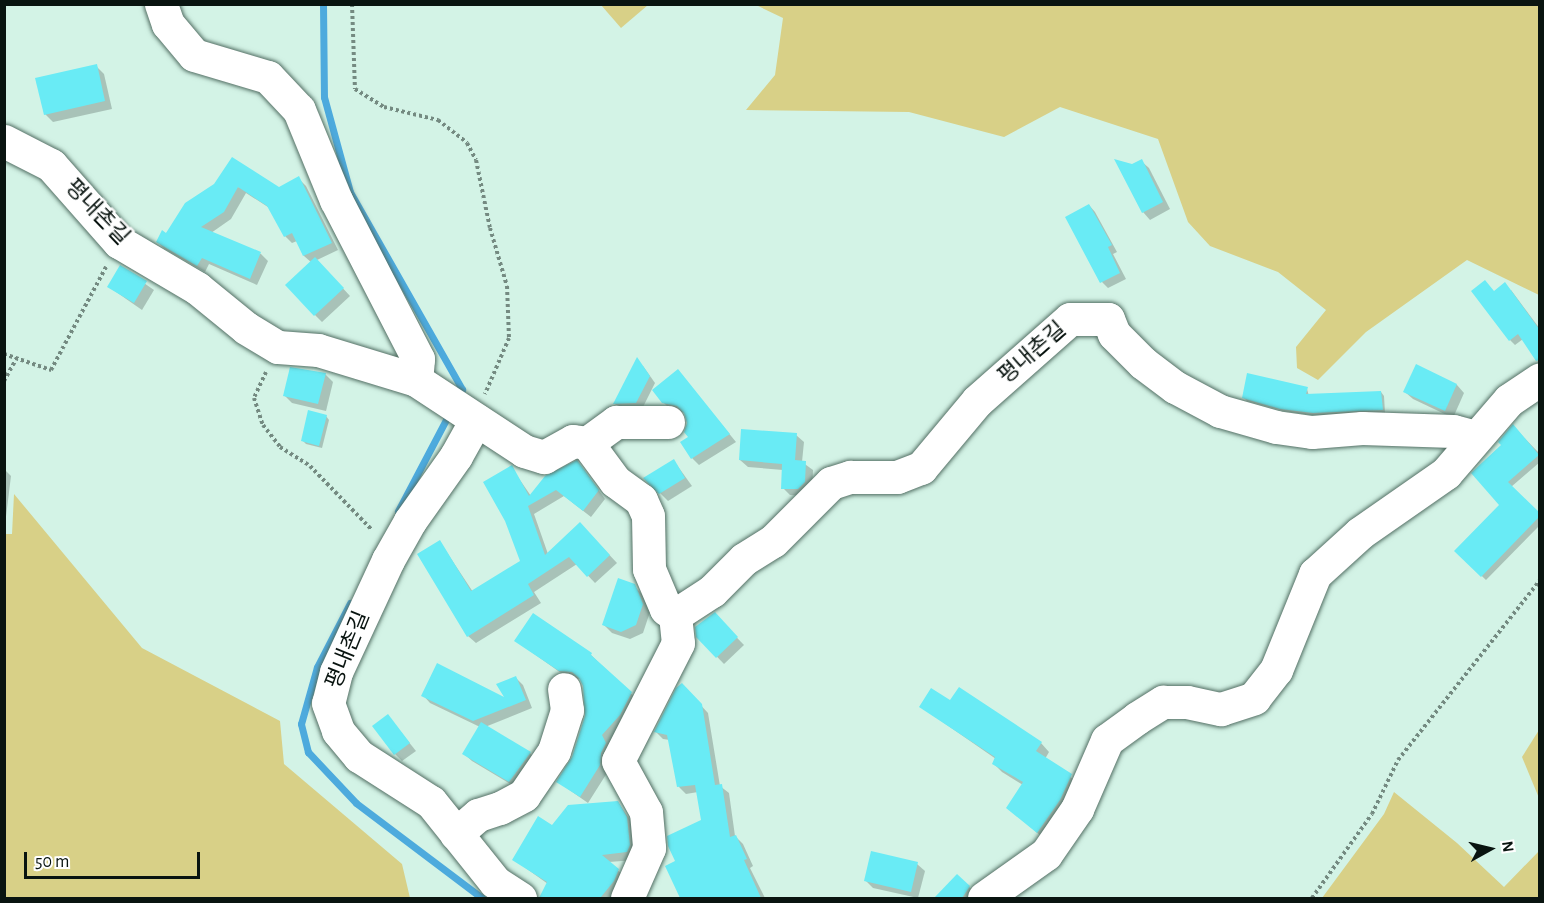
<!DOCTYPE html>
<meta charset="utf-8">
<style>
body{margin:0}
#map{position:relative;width:1544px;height:903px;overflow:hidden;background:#d3f3e6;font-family:"Alegreya Sans","Noto Sans KR",sans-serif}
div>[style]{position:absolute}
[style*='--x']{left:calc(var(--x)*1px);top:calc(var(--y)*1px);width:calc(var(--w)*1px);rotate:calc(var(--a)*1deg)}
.green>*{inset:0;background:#d8d087}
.shadow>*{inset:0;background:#0003}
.stream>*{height:7px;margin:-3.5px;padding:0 3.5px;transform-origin:3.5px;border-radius:3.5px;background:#4daadd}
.building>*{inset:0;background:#69ebf5}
.path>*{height:4px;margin-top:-2px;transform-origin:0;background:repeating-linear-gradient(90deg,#748a81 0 3px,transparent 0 6px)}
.roads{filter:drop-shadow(0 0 2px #536f64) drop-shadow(0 0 2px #536f64)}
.minor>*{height:33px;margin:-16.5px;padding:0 16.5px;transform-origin:16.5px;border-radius:16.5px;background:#fff}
span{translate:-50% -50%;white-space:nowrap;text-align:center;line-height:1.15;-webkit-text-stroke:4.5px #fff;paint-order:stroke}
.street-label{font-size:22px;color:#091410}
.frame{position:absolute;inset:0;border:6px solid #091410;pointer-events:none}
.north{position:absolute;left:1460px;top:819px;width:60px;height:60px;-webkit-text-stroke:4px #fff;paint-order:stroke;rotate:82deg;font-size:16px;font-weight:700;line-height:24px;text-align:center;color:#091410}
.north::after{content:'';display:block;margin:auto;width:21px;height:27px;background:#091410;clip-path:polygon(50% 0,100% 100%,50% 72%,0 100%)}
.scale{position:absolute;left:24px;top:852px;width:176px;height:27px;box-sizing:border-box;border:3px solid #091410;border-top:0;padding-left:8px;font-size:18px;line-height:21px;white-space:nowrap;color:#091410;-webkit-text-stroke:4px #fff;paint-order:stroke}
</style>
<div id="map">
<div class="green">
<div style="clip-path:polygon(601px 5px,648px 5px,621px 28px)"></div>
<div style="clip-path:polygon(756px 5px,1539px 5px,1539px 295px,1467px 260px,1366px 332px,1318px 380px,1297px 368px,1296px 347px,1326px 310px,1278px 272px,1210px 246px,1188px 222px,1158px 139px,1060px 107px,1004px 137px,909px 112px,746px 110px,775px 75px,783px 18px)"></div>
<div style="clip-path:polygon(14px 494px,142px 648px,280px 721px,284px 764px,402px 864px,410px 898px,5px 898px,4px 534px,12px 534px)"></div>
<div style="clip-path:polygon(1539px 730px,1539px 798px,1522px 757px)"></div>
<div style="clip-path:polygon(1394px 792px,1457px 843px,1504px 887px,1539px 851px,1539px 898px,1322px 898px,1384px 814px)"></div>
</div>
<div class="shadow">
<div style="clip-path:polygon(96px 66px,104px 74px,112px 109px,53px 122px,45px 114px)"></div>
<div style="clip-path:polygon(1141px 161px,1149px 168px,1170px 209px,1150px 220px,1143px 212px,1132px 166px)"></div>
<div style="clip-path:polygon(298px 178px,306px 186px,338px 250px,317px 260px,350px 296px,322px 322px,315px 315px,312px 263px,304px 256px,297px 241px,292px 243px,285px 236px,271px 209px,246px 193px,231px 219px,211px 233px,261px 254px,268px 261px,257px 285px,209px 264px,205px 272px,165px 249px,157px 242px,215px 186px,279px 189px)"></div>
<div style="clip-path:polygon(1089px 205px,1095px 212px,1117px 252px,1113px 254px,1126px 279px,1108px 288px,1102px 282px)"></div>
<div style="clip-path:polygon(121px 267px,154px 290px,142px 310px,109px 287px)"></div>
<div style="clip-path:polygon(1511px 290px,1540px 329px,1540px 363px,1523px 339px,1515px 345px,1510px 340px,1494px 292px)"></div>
<div style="clip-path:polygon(643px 366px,655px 383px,642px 409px,621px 410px,615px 404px)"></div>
<div style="clip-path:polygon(1417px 366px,1457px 385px,1464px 393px,1453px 418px,1413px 399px,1405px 392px)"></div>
<div style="clip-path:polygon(678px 371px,736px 442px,699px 465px,692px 458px,686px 413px,671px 410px,663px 402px)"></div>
<div style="clip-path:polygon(325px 374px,333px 382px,326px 411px,292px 403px,284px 395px)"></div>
<div style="clip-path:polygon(1307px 389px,1309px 396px,1381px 392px,1384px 396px,1385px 413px,1317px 416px,1284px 411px,1247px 401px,1243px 397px)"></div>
<div style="clip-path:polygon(326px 416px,329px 420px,322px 448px,306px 444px,303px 441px)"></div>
<div style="clip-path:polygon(1513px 426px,1540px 454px,1540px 462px,1511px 487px,1540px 514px,1540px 525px,1486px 580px,1456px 551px,1501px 505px,1503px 445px)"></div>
<div style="clip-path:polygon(796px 435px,804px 442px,802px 462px,813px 470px,812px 490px,806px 496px,790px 495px,783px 488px,783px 470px,748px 467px,740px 460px)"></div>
<div style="clip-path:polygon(674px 461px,692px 486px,668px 501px,645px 478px)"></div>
<div style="clip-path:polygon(511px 467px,531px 496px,584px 470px,605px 499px,591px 517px,564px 496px,534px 514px,548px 554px,587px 531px,617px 563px,595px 583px,577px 564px,534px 592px,541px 603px,476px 643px,468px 636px,440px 542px,473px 592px,522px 561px)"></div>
<div style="clip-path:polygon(4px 469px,11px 476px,4px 533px)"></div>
<div style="clip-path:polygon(634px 586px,642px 594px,650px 612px,643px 633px,630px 639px,612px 633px,604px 625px)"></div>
<div style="clip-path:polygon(714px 614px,744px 645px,724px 664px,698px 637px)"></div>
<div style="clip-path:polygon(516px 641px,591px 655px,639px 701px,607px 773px,588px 803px,558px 782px,573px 758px,586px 716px,584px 686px,580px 679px,568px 678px)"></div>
<div style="clip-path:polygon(516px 678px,523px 685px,532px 708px,485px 727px,530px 753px,537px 761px,517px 788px,472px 761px,464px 754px,480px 727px,430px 703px,423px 695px,508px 700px)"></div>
<div style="clip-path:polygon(682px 685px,708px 713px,720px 786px,729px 793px,735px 836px,743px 844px,753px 866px,750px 868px,765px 898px,681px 898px,667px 867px,677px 862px,702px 821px,698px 792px,686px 794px,679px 787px,670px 740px,663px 739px,656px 732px)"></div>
<div style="clip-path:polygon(951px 702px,1041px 743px,1049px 752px,1045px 759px,1080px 784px,1047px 841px,1008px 808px,1023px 785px,1002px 772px,994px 764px,996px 759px,921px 707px)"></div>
<div style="clip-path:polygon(388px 716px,416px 751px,402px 761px,395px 754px)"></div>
<div style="clip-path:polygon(618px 802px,635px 827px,635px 860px,609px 862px,627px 879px,615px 898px,541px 898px,548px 884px,513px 859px,553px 827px)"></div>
<div style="clip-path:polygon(917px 864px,925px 871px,918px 898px,873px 888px,865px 880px)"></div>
<div style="clip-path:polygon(957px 876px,977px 894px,974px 898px,936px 898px)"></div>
</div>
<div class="stream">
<div style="--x:323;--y:4;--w:93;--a:89.4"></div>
<div style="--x:324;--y:97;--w:98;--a:74.7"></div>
<div style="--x:350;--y:192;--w:227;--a:60.4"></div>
<div style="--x:462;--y:389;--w:9;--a:117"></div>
<div style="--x:398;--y:511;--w:112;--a:-62.3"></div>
<div style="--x:350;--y:603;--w:72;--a:117.3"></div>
<div style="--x:317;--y:667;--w:59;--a:105.7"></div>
<div style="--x:301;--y:724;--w:29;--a:76"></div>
<div style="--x:308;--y:752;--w:70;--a:46.7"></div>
<div style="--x:356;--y:803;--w:158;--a:37"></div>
</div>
<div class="building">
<div style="clip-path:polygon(97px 64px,105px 101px,44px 115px,35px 78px)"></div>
<div style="clip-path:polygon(232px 157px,279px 187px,299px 176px,332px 243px,303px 256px,292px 233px,284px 237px,267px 206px,238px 187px,224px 212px,201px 227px,261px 252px,250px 279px,202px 258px,197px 266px,156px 242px,162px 230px,166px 233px,185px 203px,214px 184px)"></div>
<div style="clip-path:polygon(1114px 159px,1132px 164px,1142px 159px,1163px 202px,1142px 213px)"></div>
<div style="clip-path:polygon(1089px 204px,1112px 245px,1108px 247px,1120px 273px,1100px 283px,1065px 217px)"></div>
<div style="clip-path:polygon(315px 257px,344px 288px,314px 316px,285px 285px)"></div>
<div style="clip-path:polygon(120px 265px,147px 281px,134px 303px,107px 287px)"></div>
<div style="clip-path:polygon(1485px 280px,1494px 291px,1505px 282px,1539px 329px,1539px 360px,1536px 361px,1518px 334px,1509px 341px,1471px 291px)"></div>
<div style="clip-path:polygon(637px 357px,650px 376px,636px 403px,613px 404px)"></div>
<div style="clip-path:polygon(1416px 364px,1457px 384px,1445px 411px,1403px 392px)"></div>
<div style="clip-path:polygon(290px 367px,326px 373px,318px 404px,283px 396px)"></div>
<div style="clip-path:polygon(678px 369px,730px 434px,691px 459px,680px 442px,688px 437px,684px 432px,687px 423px,684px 413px,677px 406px,662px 403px,652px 390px)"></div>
<div style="clip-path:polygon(1247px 373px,1308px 387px,1306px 394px,1381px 391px,1383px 410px,1313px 413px,1280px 409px,1242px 398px)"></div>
<div style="clip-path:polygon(308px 410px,327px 415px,319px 446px,301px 441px)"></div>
<div style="clip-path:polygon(1513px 424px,1539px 455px,1508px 482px,1539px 512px,1539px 517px,1481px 577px,1454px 551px,1499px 505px,1471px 473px,1501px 445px,1498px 442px)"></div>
<div style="clip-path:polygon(741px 429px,797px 433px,795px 460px,806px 461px,805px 482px,798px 489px,781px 489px,782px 464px,739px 460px)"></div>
<div style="clip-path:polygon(674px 459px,685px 478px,659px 494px,643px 478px)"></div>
<div style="clip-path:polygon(577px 460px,599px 490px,583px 511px,556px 490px,528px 506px,545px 555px,580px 522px,610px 555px,587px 577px,569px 557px,528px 584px,534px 595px,467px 637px,417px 554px,440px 540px,471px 591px,520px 561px,505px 521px,483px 482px,512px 465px,529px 496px,545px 476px)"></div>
<div style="clip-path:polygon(618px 578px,635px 584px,643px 604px,636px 625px,621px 632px,602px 625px)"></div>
<div style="clip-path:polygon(715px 612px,738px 637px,716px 658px,696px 637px,695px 627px)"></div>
<div style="clip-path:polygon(533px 613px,592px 653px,591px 655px,632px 692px,620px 715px,602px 735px,606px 743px,601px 753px,600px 765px,580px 797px,556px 782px,572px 757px,585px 716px,583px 686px,579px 678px,572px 672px,559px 671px,514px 641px)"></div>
<div style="clip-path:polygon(437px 663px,504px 697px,496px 684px,516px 676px,526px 700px,473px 721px,421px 696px)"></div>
<div style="clip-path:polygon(682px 683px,702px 704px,715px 785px,722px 784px,730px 837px,736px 835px,747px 859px,744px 860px,761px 898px,680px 898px,665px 866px,675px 861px,668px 846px,667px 836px,701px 820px,695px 785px,677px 787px,667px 735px,654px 732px,676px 688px)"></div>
<div style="clip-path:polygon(959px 687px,1042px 742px,1036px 751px,1072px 774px,1060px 800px,1037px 833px,1006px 808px,1023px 782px,992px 764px,995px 757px,919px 707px,931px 688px,950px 700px)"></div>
<div style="clip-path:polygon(388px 714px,410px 743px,394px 755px,372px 726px)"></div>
<div style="clip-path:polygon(481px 722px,531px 752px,509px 782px,462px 754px)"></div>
<div style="clip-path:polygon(618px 801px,627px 817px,630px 845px,627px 852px,602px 855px,619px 869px,614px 881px,601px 897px,539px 898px,547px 882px,512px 860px,538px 816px,552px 825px,568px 805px)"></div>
<div style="clip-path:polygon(871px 851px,918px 862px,911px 892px,864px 881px)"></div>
<div style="clip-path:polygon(957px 874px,970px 886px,962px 898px,934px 898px)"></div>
</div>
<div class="path">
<div style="--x:352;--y:4;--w:85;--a:88"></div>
<div style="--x:355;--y:89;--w:34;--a:32"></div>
<div style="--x:384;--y:107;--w:56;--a:13.5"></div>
<div style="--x:438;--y:120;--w:37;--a:38"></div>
<div style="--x:467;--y:143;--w:19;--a:62"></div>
<div style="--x:476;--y:160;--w:69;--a:78.4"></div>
<div style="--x:490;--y:228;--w:60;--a:73.7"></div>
<div style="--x:507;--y:286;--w:52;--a:87.8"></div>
<div style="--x:509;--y:338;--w:61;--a:113.2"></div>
<div style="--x:4;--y:354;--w:50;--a:18.8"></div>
<div style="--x:51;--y:370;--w:117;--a:-61.9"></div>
<div style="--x:266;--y:372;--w:29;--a:115"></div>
<div style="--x:254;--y:398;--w:28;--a:72"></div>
<div style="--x:263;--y:425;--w:28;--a:52"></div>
<div style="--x:280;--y:447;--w:36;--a:32"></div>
<div style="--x:310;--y:466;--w:89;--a:45.9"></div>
<div style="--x:4;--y:381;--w:26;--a:-61"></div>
<div style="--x:1312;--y:898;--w:103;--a:-54.5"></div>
<div style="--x:1372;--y:814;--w:60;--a:-64.3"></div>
<div style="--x:1398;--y:760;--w:229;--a:-51.7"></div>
</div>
<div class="roads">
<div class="minor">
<div style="--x:161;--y:4;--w:21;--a:71"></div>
<div style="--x:168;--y:24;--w:40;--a:50"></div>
<div style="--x:194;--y:55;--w:77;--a:16.6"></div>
<div style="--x:268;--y:77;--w:45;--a:46.8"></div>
<div style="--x:299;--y:110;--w:97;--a:67.7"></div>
<div style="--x:336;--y:200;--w:179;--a:62.7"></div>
<div style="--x:418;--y:359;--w:21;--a:95"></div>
<div style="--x:4;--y:141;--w:53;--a:27.1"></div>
<div style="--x:51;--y:165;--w:103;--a:48.6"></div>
<div style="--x:119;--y:242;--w:91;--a:30.5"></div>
<div style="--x:197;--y:288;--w:63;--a:39.2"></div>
<div style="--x:246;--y:328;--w:37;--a:31"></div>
<div style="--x:278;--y:347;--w:40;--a:4.3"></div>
<div style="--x:318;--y:350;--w:102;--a:17"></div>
<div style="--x:416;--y:380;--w:129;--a:33.3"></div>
<div style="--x:524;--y:451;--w:21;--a:17"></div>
<div style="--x:544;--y:457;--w:33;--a:-29"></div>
<div style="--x:573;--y:441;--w:14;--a:8"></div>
<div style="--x:587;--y:443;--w:47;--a:53.6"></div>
<div style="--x:615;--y:481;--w:32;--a:36"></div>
<div style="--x:641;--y:500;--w:17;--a:66"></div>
<div style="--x:648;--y:516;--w:53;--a:88.9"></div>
<div style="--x:649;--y:569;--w:43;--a:67"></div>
<div style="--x:666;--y:609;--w:11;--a:34"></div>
<div style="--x:675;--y:615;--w:28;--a:84"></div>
<div style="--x:678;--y:643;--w:132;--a:117"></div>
<div style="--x:618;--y:761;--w:58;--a:61.2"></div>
<div style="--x:646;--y:812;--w:36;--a:85"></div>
<div style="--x:649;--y:848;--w:55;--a:113.7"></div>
<div style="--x:476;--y:420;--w:41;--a:119.1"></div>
<div style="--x:456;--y:456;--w:80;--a:125.3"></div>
<div style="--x:410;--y:521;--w:45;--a:119.4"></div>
<div style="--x:388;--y:560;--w:123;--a:114.9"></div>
<div style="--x:336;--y:672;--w:32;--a:104"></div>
<div style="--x:328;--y:703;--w:30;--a:70"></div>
<div style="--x:338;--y:731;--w:33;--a:50"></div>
<div style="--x:359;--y:756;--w:85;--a:32.6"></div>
<div style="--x:431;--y:802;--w:102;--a:51.3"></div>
<div style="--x:495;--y:882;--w:30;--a:33"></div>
<div style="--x:587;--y:443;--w:36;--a:-36"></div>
<div style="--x:616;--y:422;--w:52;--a:0"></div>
<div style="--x:675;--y:615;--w:44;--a:-33"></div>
<div style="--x:712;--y:591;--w:45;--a:-45"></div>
<div style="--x:744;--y:559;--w:34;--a:-32"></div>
<div style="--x:773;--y:541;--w:82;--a:-45"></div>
<div style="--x:831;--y:483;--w:20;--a:-18"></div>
<div style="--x:850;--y:477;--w:47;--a:0"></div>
<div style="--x:897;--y:477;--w:26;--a:-21"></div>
<div style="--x:921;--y:468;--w:87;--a:-50.1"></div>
<div style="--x:977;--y:401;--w:124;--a:-41.4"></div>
<div style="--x:1070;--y:319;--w:38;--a:0"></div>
<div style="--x:1108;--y:319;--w:16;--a:68"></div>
<div style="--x:1114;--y:334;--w:41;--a:45"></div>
<div style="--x:1143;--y:363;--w:40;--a:37"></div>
<div style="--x:1175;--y:387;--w:51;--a:28.1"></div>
<div style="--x:1220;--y:411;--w:58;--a:15.9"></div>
<div style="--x:1276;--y:427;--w:36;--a:8"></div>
<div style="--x:1312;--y:432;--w:50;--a:-4.6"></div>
<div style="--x:1362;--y:428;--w:91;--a:1.9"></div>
<div style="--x:1453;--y:431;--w:23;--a:15"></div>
<div style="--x:456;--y:834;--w:29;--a:-41"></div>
<div style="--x:478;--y:815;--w:23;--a:-18"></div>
<div style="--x:500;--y:808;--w:27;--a:-28"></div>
<div style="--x:524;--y:795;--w:53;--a:-55.7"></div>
<div style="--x:554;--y:751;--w:43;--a:-72.4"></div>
<div style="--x:567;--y:710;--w:21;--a:-98"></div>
<div style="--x:984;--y:898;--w:76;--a:-35.4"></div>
<div style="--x:1046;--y:854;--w:55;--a:-55.4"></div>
<div style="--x:1077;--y:809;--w:75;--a:-66.5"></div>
<div style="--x:1107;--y:740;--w:37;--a:-36"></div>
<div style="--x:1137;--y:718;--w:31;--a:-32"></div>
<div style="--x:1163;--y:702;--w:24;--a:0"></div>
<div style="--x:1187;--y:702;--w:35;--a:12"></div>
<div style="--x:1221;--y:709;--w:35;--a:-18"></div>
<div style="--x:1254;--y:698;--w:36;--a:-52"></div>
<div style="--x:1276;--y:670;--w:104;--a:-67.9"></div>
<div style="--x:1315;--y:574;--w:61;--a:-42.3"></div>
<div style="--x:1360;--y:533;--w:105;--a:-34.9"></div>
<div style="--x:1446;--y:473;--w:96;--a:-49.2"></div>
<div style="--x:1509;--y:400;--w:37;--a:-34"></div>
</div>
</div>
<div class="street-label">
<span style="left:97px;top:212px;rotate:46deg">평내촌길</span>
<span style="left:1032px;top:353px;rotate:-41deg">평내촌길</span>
<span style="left:348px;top:650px;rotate:-68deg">평내촌길</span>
</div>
<div class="frame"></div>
<div class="north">N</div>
<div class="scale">50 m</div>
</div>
